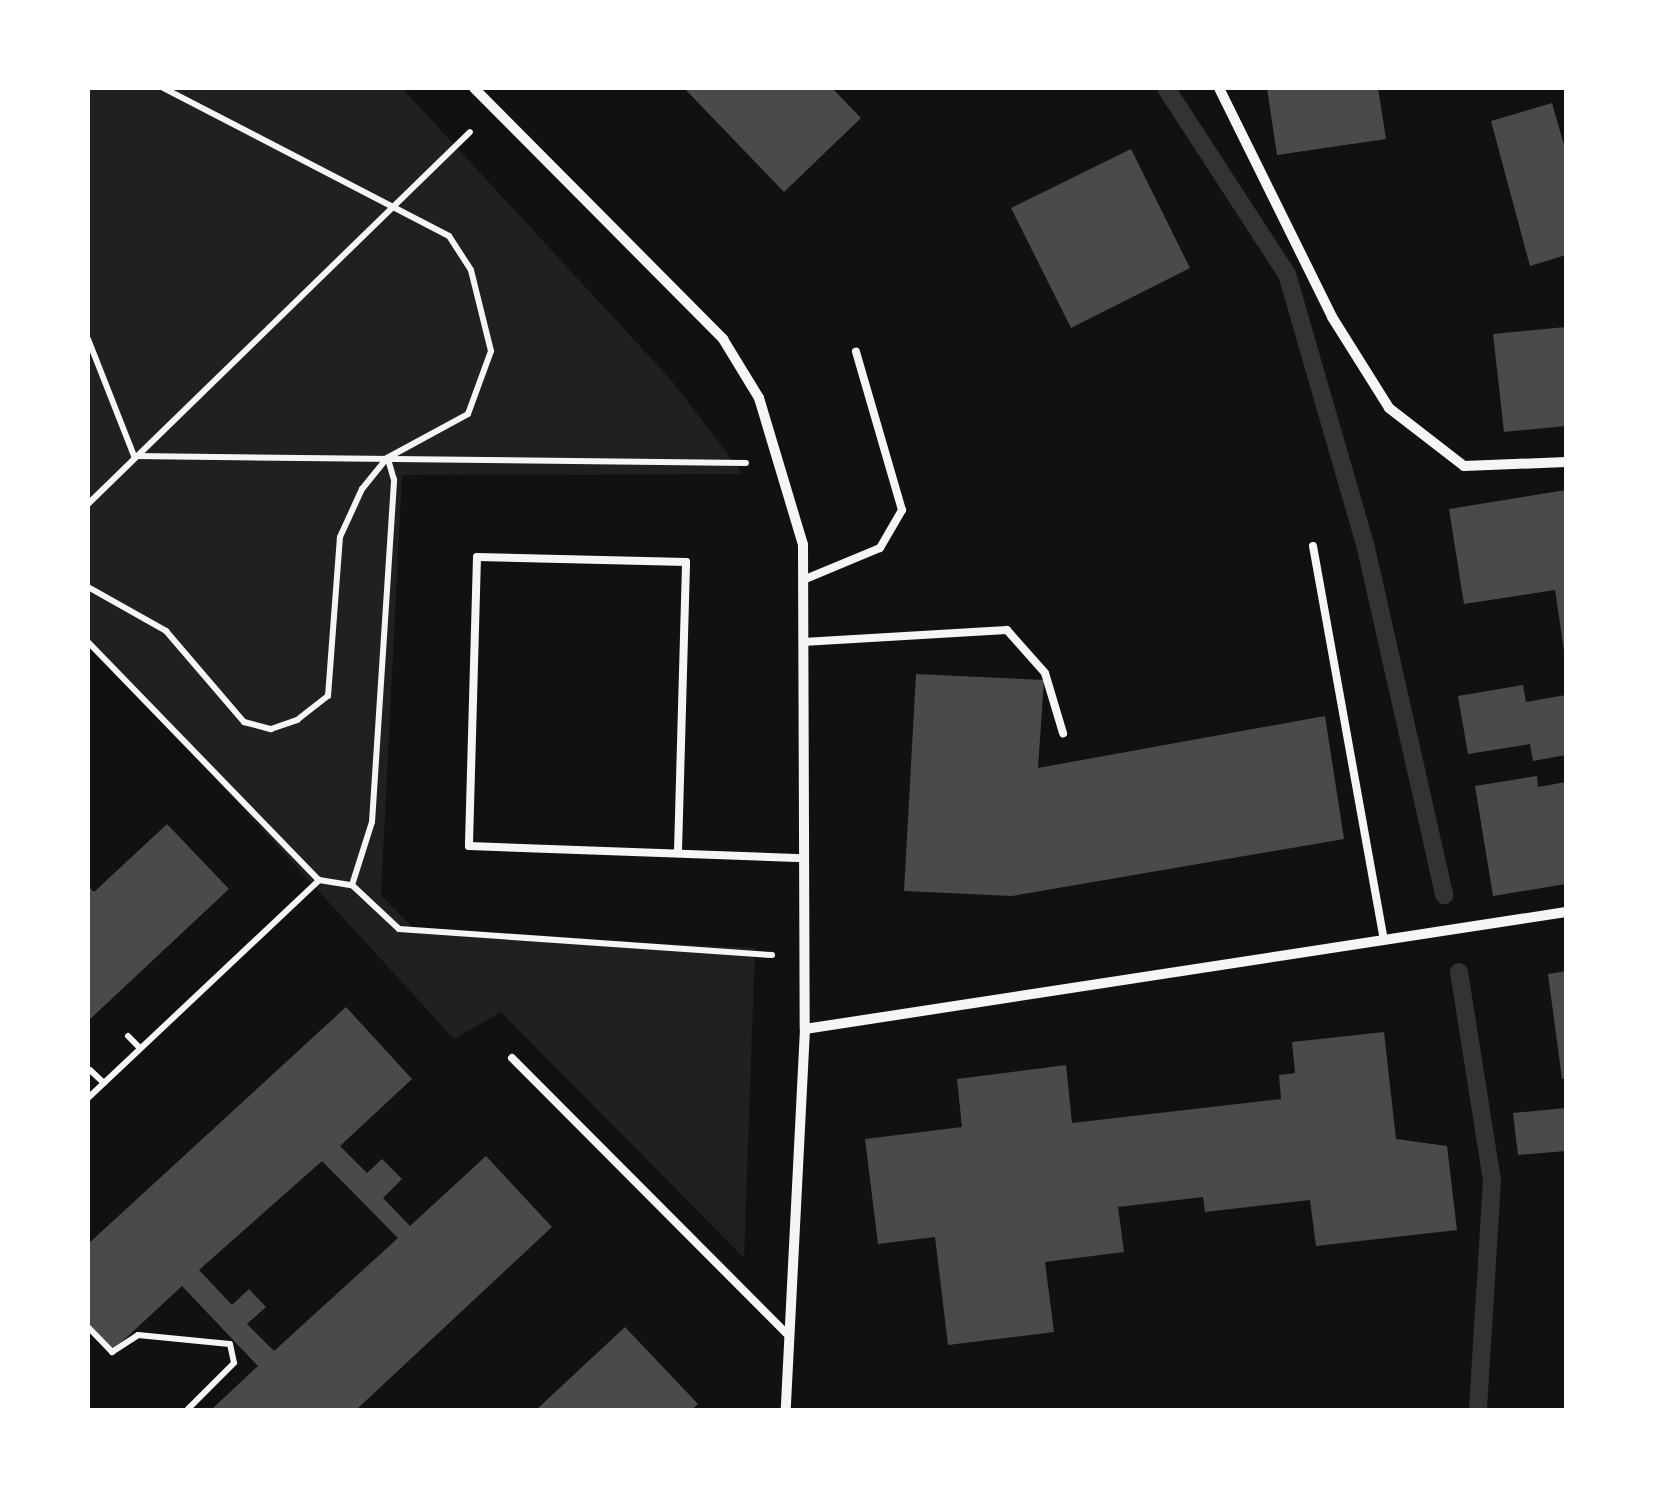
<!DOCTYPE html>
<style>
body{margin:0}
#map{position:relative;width:1654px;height:1498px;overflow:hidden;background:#111;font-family:"Times New Roman",serif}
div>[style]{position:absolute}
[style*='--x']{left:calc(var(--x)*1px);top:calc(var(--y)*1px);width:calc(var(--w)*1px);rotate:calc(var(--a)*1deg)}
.green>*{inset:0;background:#202020}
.stream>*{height:18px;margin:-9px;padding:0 9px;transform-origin:9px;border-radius:9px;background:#333}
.building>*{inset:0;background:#4a4a4a}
.path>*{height:6px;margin:-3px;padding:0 3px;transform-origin:3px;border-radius:3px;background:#f5f5f5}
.service>*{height:8px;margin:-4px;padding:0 4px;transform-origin:4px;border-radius:4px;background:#f5f5f5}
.minor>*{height:10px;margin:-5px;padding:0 5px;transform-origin:5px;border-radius:5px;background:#f5f5f5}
span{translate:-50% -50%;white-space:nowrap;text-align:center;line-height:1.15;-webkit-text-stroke:10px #fff;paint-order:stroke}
.frame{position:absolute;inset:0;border:90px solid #fff;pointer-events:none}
</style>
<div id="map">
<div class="green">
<div style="clip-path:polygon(88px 88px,402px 88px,672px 381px,743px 474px,402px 475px,381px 895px,418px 933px,755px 948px,744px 1258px,501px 1012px,454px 1039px,88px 639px)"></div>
</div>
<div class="stream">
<div style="--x:1166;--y:88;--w:222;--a:57"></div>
<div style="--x:1287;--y:274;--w:285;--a:73.9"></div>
<div style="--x:1366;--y:548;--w:356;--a:77.3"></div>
<div style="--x:1459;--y:972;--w:211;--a:81"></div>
<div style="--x:1492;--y:1180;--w:230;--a:93.5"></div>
</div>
<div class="building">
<div style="clip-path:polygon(684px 88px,832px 88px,861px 118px,784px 192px)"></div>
<div style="clip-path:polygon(1267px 88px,1378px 88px,1386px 139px,1277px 155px)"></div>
<div style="clip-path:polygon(1552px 103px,1566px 152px,1566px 255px,1530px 266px,1491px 121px)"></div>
<div style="clip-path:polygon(1131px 149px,1190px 268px,1071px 328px,1011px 208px)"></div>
<div style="clip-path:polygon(1566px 327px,1566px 426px,1504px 432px,1493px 334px)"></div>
<div style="clip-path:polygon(1566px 490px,1566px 651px,1564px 651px,1555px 590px,1464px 604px,1449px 509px)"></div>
<div style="clip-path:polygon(916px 674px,1044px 680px,1038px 768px,1325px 716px,1344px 839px,1012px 896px,904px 891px)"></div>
<div style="clip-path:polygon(1523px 685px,1526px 702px,1566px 695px,1566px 755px,1533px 761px,1530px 744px,1468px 754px,1458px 696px)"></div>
<div style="clip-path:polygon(1537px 776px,1538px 787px,1566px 782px,1566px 884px,1493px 896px,1475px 786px)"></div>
<div style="clip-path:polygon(167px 824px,229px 889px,88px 1021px,88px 886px,94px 892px)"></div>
<div style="clip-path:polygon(1566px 971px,1566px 1079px,1562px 1079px,1548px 974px)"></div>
<div style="clip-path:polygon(evenodd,346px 1007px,412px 1079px,340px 1146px,367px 1173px,382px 1159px,402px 1179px,383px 1198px,410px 1226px,486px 1156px,552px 1227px,356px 1410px,211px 1410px,258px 1366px,182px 1286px,113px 1350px,88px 1322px,88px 1244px,346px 1007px,322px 1161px,398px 1238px,274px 1351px,247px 1324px,266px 1307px,249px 1289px,232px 1305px,199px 1270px,322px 1161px)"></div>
<div style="clip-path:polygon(1384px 1032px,1396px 1139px,1447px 1146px,1457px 1230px,1316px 1246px,1310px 1200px,1205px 1212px,1203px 1197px,1118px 1207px,1124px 1252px,1045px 1262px,1054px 1332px,948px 1345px,935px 1237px,878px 1244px,865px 1139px,962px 1127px,957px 1079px,1066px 1065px,1072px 1123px,1281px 1099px,1279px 1075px,1295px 1073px,1292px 1042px)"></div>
<div style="clip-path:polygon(1566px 1108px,1566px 1151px,1518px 1155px,1513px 1113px)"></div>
<div style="clip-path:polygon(625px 1327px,698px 1404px,691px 1410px,536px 1410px)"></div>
</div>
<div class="path">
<div style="--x:88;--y:339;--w:126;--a:68.5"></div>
<div style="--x:134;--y:456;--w:612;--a:0.66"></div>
<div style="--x:88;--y:504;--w:533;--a:-44.24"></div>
<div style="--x:88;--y:587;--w:90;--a:29.4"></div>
<div style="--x:166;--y:631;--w:120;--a:49.4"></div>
<div style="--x:244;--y:722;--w:28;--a:15"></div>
<div style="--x:271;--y:729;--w:28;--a:-19"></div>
<div style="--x:297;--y:720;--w:39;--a:-38"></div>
<div style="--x:328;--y:696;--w:159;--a:-85.7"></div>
<div style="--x:340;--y:537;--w:53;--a:-65.4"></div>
<div style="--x:362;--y:489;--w:40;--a:-51"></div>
<div style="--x:387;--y:458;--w:92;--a:-28.5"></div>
<div style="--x:468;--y:414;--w:67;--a:-69.9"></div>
<div style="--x:491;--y:351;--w:83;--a:-103.9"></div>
<div style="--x:471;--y:270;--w:40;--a:-122.9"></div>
<div style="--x:449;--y:236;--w:322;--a:-152.6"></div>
<div style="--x:88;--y:642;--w:332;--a:45.9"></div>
<div style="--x:319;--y:880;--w:33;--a:9"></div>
<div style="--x:352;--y:885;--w:64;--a:43.1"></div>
<div style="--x:399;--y:929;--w:374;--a:4"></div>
<div style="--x:352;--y:885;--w:66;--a:-72.4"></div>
<div style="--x:372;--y:822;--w:343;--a:-86.3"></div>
<div style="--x:394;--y:480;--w:22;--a:-106"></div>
<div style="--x:128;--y:1036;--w:17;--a:45"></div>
<div style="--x:90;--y:1070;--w:19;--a:43"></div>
<div style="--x:88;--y:1098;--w:318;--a:-43.3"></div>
<div style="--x:88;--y:1327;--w:35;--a:46"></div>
<div style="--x:112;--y:1352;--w:31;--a:-33"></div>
<div style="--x:138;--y:1335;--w:92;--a:5.6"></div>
<div style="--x:230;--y:1344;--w:19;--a:78"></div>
<div style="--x:234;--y:1363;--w:66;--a:135"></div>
</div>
<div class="service">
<div style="--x:1313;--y:546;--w:401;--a:79.8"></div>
<div style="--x:803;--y:580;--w:83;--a:-22.6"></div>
<div style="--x:880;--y:548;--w:44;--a:-59.9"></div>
<div style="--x:902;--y:510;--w:165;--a:-106.2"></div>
<div style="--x:803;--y:642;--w:204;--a:-3.4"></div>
<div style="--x:1007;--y:630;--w:57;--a:48.5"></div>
<div style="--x:1045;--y:673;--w:63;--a:73.3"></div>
<div style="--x:678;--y:851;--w:289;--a:-88.4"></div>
<div style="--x:686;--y:562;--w:209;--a:-178.6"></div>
<div style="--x:477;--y:557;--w:289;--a:91.6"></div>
<div style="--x:469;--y:846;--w:335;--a:2.1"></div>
<div style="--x:512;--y:1058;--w:391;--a:45.1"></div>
</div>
<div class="minor">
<div style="--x:474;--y:88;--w:354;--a:45.2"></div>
<div style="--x:723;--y:339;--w:69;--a:58.6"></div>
<div style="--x:759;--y:398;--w:153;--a:73.3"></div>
<div style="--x:803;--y:545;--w:484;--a:89.8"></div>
<div style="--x:805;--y:1029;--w:381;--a:92.9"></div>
<div style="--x:1219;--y:88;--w:255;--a:63.7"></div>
<div style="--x:1332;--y:317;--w:107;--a:57.9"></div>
<div style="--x:1389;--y:408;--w:95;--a:37.7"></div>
<div style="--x:1464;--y:466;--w:102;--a:-2.2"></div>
<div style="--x:805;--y:1029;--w:770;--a:-8.74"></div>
</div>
<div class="frame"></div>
</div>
